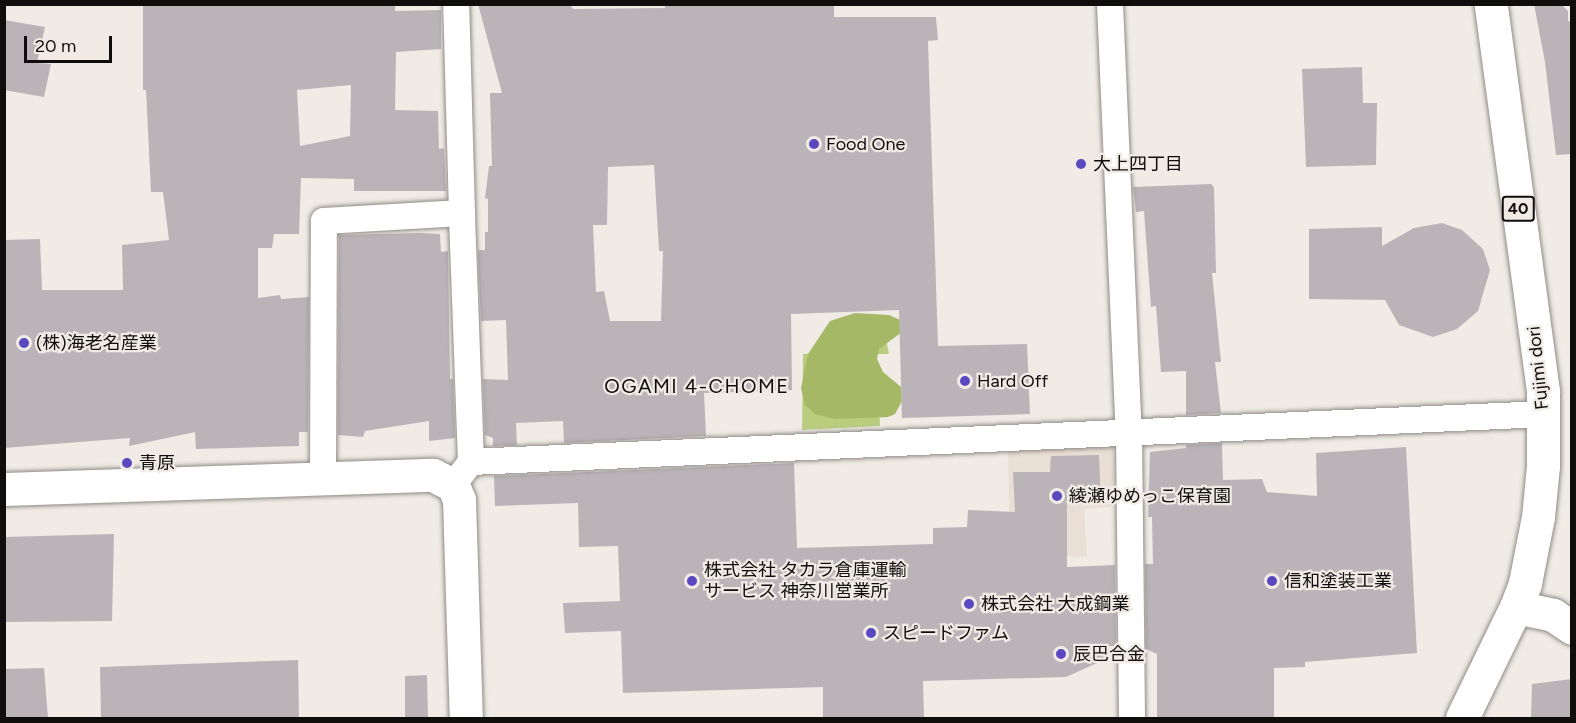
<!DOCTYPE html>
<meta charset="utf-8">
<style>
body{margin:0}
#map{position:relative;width:1576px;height:723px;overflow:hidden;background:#f0ebe5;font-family:Figtree,"Noto Sans JP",sans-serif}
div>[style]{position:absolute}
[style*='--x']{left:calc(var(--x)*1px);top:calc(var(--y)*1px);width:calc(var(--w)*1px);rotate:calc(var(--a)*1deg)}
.built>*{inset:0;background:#eadfd4}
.green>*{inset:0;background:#b9cd7f}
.forest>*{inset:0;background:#a4b866}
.building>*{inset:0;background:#bab4b9}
.roads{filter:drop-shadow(0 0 2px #8f8b86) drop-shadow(0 0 2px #8f8b86)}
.minor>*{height:26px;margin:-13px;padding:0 13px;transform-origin:13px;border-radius:13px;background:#fff}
.tertiary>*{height:33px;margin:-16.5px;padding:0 16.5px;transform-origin:16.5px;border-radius:16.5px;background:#fff}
.primary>*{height:33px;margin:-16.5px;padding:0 16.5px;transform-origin:16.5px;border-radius:16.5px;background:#fff}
.dots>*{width:16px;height:16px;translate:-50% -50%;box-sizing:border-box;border:3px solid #f0ebe5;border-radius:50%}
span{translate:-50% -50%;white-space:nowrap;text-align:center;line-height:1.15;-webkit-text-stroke:4.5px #f0ebe5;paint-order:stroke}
.shield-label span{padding:2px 4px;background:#f0ebe5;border:2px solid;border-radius:4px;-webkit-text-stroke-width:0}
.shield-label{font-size:16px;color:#0f0e0c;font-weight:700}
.poi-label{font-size:18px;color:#0f0e0c}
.left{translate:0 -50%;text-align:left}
.street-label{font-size:18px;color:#0f0e0c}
.neighbourhood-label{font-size:20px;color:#0f0e0c;letter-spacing:1.5px}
.frame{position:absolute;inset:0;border:6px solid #0f0e0c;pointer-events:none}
.scale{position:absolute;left:24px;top:36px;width:88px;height:27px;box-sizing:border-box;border:3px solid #0f0e0c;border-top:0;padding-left:8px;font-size:18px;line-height:21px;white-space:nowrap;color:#0f0e0c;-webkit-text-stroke:4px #f0ebe5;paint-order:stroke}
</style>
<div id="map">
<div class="built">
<div style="clip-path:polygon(1113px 446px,1114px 506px,1084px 509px,1087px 557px,1010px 556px,1008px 449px)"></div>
</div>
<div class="green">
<div style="clip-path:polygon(885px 335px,889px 354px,876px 354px,880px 426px,802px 430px,803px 354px,845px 351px)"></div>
</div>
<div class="forest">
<div style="clip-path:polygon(855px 313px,889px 315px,900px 320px,902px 332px,879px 349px,877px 359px,883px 372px,901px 387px,902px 401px,895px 414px,888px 417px,835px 419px,815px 414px,805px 405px,801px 388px,808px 354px,830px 321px)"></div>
</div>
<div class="building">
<div style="clip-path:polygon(evenodd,143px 4px,395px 4px,395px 11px,441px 10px,441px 49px,396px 52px,395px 110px,438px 111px,439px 149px,444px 148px,446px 191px,354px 191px,354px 179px,301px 178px,299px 234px,274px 234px,272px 248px,258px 248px,258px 298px,280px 295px,281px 299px,309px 297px,308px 432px,299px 432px,299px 446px,196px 449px,195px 432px,129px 446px,130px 438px,4px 448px,4px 240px,40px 239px,42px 290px,123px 290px,122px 245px,169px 240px,163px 192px,151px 192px,146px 90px,143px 90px,143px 4px,351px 85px,350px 136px,300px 146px,297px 90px,351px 85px)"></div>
<div style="clip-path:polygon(evenodd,478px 4px,570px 4px,573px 9px,665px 8px,665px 4px,834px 4px,834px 17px,936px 17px,938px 40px,928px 41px,938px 346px,1027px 344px,1030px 414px,902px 418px,899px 310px,791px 314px,792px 390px,704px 393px,706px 436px,564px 443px,563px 421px,516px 423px,517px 445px,493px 446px,493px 438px,485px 435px,483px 379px,508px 380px,506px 320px,481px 321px,478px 254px,479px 250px,485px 250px,485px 232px,488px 232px,488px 199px,485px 198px,489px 166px,492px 166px,490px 93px,502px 93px,478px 4px,654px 165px,659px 251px,663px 251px,661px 321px,610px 321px,604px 291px,596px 292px,593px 225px,607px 225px,608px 167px,654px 165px)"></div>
<div style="clip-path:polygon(1534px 4px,1561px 4px,1568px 11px,1568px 21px,1572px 22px,1572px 154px,1556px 155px,1545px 62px)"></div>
<div style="clip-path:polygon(4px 20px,45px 27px,37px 63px,51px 64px,44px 97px,4px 90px)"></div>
<div style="clip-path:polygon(1362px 67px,1363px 103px,1377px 103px,1376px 165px,1306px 167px,1302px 69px)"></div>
<div style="clip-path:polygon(1211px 184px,1214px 187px,1216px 273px,1212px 273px,1221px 362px,1215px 362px,1221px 413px,1186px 415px,1186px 371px,1161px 372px,1156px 306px,1151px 307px,1144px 211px,1136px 212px,1133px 187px)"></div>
<div style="clip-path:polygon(1442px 223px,1462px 230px,1483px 249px,1490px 270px,1478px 311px,1457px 329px,1433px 337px,1399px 325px,1385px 300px,1309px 299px,1309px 229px,1382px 227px,1382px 246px,1414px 228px)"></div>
<div style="clip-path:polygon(419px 233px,440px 234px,441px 252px,448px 251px,450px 379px,453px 379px,455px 438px,429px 441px,429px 421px,365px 431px,363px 437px,338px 435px,339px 235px)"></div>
<div style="clip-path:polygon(1222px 443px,1223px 480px,1262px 479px,1267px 492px,1317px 496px,1316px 453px,1406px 447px,1417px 653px,1305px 662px,1305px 667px,1274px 668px,1274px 718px,1157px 718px,1157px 654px,1146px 649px,1145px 564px,1153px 564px,1152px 517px,1148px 517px,1150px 452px,1186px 448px,1186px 445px)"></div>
<div style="clip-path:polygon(1099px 455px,1101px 499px,1067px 496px,1067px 567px,1115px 565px,1116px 646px,1106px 646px,1106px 659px,1066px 677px,923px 681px,924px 718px,823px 718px,823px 687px,623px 693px,621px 631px,565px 633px,563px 603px,620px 601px,618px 546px,579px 547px,578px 503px,495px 506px,494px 476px,794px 463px,797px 548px,933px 544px,933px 528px,967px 527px,968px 510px,1015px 512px,1013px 472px,1050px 472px,1051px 456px)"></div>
<div style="clip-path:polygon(114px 534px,112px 621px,4px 622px,4px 537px)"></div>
<div style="clip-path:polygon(298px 660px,299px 718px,101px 718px,100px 667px)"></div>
<div style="clip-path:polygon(44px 668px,48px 718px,4px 718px,4px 669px)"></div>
<div style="clip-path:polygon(427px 675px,428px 718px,405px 718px,405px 676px)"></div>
<div style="clip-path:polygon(1572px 679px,1572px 718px,1531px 718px,1532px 684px)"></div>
</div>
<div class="roads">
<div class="minor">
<div style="--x:1110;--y:4;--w:428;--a:87.5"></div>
<div style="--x:1129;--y:432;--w:286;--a:89.4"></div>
<div style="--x:471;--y:462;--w:1074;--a:-2.56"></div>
<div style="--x:460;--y:476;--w:18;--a:-52"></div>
<div style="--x:471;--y:462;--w:249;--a:-92.1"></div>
<div style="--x:323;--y:479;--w:258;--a:-89.8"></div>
<div style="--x:324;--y:221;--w:138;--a:-3.3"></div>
<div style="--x:462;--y:213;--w:209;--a:-91.6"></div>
</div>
<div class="tertiary">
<div style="--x:4;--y:489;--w:429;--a:-1.9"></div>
<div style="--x:433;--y:475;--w:22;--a:27"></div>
<div style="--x:453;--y:485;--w:16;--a:68"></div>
<div style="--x:459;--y:500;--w:218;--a:88.2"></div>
<div style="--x:1516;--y:607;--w:38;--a:12"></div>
<div style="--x:1553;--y:615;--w:23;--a:34"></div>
</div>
<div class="primary">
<div style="--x:1462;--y:718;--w:123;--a:-64.1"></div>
<div style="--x:1516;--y:607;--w:26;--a:-69"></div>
<div style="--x:1525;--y:583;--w:67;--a:-78.9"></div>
<div style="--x:1538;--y:517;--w:51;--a:-84.4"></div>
<div style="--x:1543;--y:466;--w:75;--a:-90"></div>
<div style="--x:1543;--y:391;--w:390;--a:-97.7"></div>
</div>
</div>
<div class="dots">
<div style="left:814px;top:144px;background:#5948c0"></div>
<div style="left:1081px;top:164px;background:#5948c0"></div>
<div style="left:24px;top:343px;background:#5948c0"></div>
<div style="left:965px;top:381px;background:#5948c0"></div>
<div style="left:127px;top:463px;background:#5948c0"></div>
<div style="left:1057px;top:496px;background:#5948c0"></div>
<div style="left:692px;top:581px;background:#5948c0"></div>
<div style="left:1272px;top:581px;background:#5948c0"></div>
<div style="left:969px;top:604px;background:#5948c0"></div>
<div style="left:871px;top:633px;background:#5948c0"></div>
<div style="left:1061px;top:654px;background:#5948c0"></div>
</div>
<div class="shield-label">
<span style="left:1518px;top:209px">40</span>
</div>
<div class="poi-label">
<span class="left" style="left:826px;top:144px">Food One</span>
<span class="left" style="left:1093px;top:164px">大上四丁目</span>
<span class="left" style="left:36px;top:343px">(株)海老名産業</span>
<span class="left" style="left:977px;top:381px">Hard Off</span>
<span class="left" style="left:139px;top:463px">青原</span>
<span class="left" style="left:1069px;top:496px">綾瀬ゆめっこ保育園</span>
<span class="left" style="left:704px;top:581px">株式会社 タカラ倉庫運輸<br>サービス 神奈川営業所</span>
<span class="left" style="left:1284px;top:581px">信和塗装工業</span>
<span class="left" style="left:981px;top:604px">株式会社 大成鋼業</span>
<span class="left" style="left:883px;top:633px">スピードファム</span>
<span class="left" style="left:1073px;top:654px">辰巴合金</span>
</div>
<div class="street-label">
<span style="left:1538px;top:368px;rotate:-96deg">Fujimi dori</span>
</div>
<div class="neighbourhood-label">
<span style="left:697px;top:386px">OGAMI 4-CHOME</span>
</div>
<div class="frame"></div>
<div class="scale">20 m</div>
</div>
